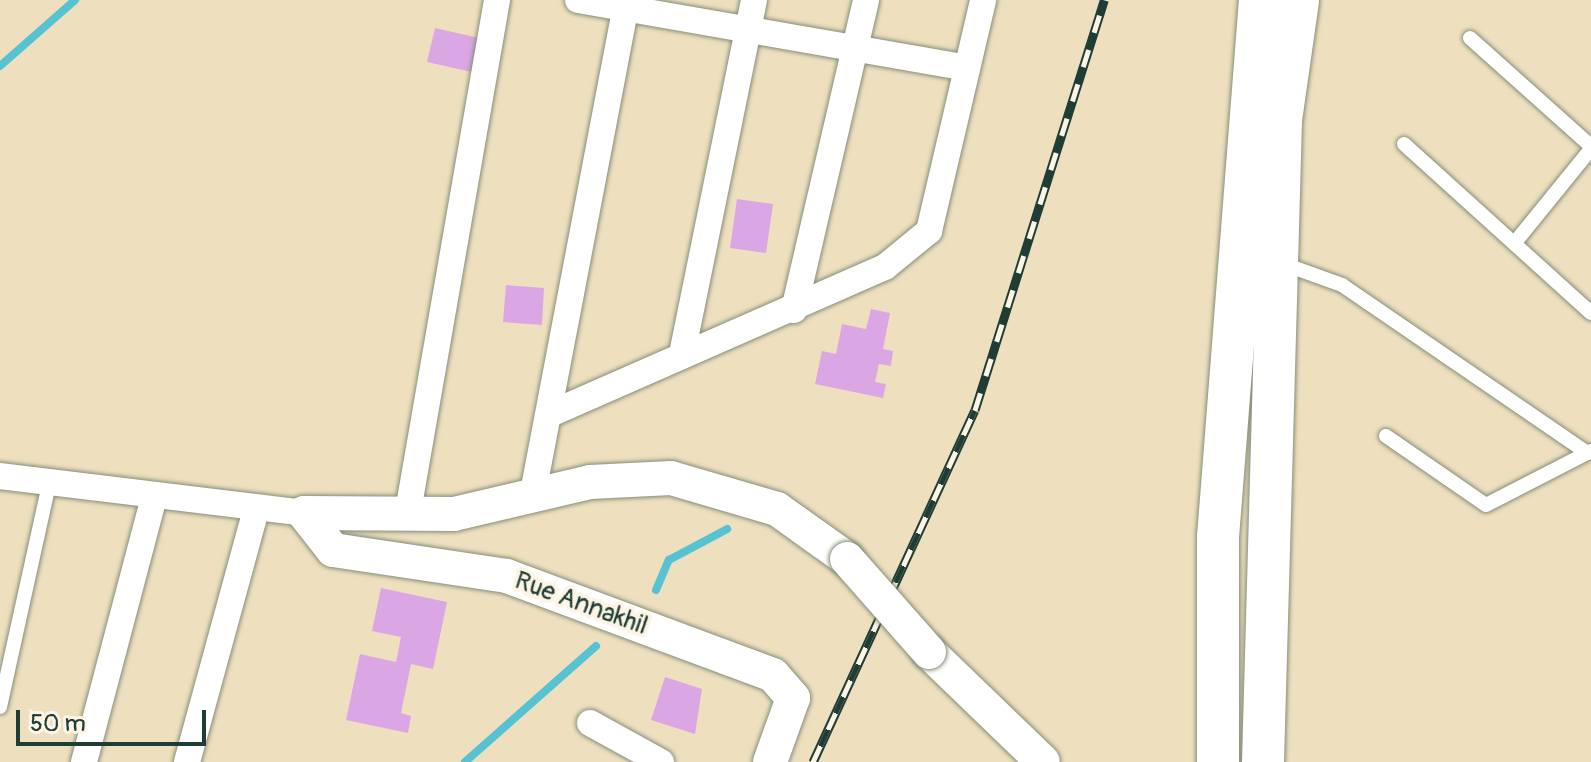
<!DOCTYPE html>
<style>
body{margin:0}
#map{position:relative;width:1591px;height:762px;overflow:hidden;background:#eee0bf;font-family:Pangolin,sans-serif}
div>[style]{position:absolute}
[style*='--x']{left:calc(var(--x)*1px);top:calc(var(--y)*1px);width:calc(var(--w)*1px);rotate:calc(var(--a)*1deg)}
.stream>*{height:8px;margin:-4px;padding:0 4px;transform-origin:4px;border-radius:4px;background:#57c2d2}
.building>*{inset:0;background:#daa6e3}
.roads{filter:drop-shadow(0 0 2px #868e7a) drop-shadow(0 0 2px #868e7a)}
.service>*{height:14px;margin:-7px;padding:0 7px;transform-origin:7px;border-radius:7px;background:#fff}
.minor>*{height:26px;margin:-13px;padding:0 13px;transform-origin:13px;border-radius:13px;background:#fff}
.tertiary>*{height:34px;margin:-17px;padding:0 17px;transform-origin:17px;border-radius:17px;background:#fff}
.primary>*{height:42px;margin:-21px;padding:0 21px;transform-origin:21px;border-radius:21px;background:#fff}
.rail>*{height:9px;margin-top:-4.5px;transform-origin:0;background:repeating-linear-gradient(90deg,#fcf5e5 0 18px,#1f3d34 0 36px);box-sizing:border-box;border-block:2px solid #1f3d34}
.bridges{filter:drop-shadow(0 0 2px #868e7a) drop-shadow(0 0 2px #868e7a)}
.tertiary-bridge>*{height:34px;margin:-17px;padding:0 17px;transform-origin:17px;border-radius:17px;background:#fff}
span{translate:-50% -50%;white-space:nowrap;text-align:center;line-height:1.15;-webkit-text-stroke:8px #fcf5e5;paint-order:stroke}
.street-label{font-size:26px;color:#1f3d34}
.scale{position:absolute;left:16px;top:710px;width:190px;height:36px;box-sizing:border-box;border:4px solid #1f3d34;border-top:0;padding-left:10px;font-size:24px;line-height:28px;white-space:nowrap;color:#1f3d34;-webkit-text-stroke:6px #fcf5e5;paint-order:stroke}
</style>
<div id="map">
<div class="stream">
<div style="--x:0;--y:66;--w:100;--a:-41.3"></div>
<div style="--x:656;--y:590;--w:33;--a:-67"></div>
<div style="--x:669;--y:560;--w:66;--a:-28.1"></div>
<div style="--x:465;--y:762;--w:175;--a:-41.5"></div>
</div>
<div class="building">
<div style="clip-path:polygon(435px 28px,479px 38px,472px 72px,427px 62px)"></div>
<div style="clip-path:polygon(737px 199px,773px 204px,766px 253px,730px 248px)"></div>
<div style="clip-path:polygon(506px 285px,544px 288px,542px 325px,503px 322px)"></div>
<div style="clip-path:polygon(871px 309px,890px 313px,883px 349px,893px 351px,891px 366px,879px 364px,875px 382px,886px 384px,883px 398px,815px 384px,822px 351px,836px 354px,842px 324px,866px 329px)"></div>
<div style="clip-path:polygon(381px 588px,447px 602px,433px 669px,411px 664px,401px 713px,411px 716px,408px 733px,346px 720px,360px 654px,396px 662px,401px 637px,372px 631px)"></div>
<div style="clip-path:polygon(665px 677px,702px 689px,695px 734px,651px 720px)"></div>
</div>
<div class="roads">
<div class="service">
<div style="--x:1470;--y:38;--w:162;--a:41.8"></div>
<div style="--x:1404;--y:144;--w:252;--a:42.1"></div>
<div style="--x:1517;--y:240;--w:117;--a:-50.9"></div>
<div style="--x:1281;--y:263;--w:65;--a:19.8"></div>
<div style="--x:1342;--y:285;--w:297;--a:34.4"></div>
<div style="--x:1386;--y:436;--w:121;--a:34.6"></div>
<div style="--x:1486;--y:505;--w:118;--a:-27.2"></div>
<div style="--x:0;--y:707;--w:227;--a:-77.6"></div>
</div>
<div class="minor">
<div style="--x:578;--y:0;--w:395;--a:9.9"></div>
<div style="--x:794;--y:310;--w:318;--a:-76.9"></div>
<div style="--x:682;--y:354;--w:361;--a:-78.5"></div>
<div style="--x:550;--y:414;--w:366;--a:-23.7"></div>
<div style="--x:885;--y:267;--w:57;--a:-39.3"></div>
<div style="--x:929;--y:231;--w:237;--a:-76.8"></div>
<div style="--x:0;--y:476;--w:306;--a:6.9"></div>
<div style="--x:532;--y:498;--w:507;--a:-79.2"></div>
<div style="--x:407;--y:517;--w:525;--a:-80.12"></div>
<div style="--x:590;--y:723;--w:81;--a:28.8"></div>
<div style="--x:84;--y:762;--w:271;--a:-75.2"></div>
<div style="--x:187;--y:762;--w:261;--a:-74.7"></div>
</div>
<div class="tertiary">
<div style="--x:929;--y:652;--w:158;--a:44"></div>
<div style="--x:770;--y:762;--w:68;--a:-70.2"></div>
<div style="--x:793;--y:698;--w:30;--a:-131"></div>
<div style="--x:773;--y:675;--w:284;--a:-159.6"></div>
<div style="--x:507;--y:576;--w:176;--a:-171.5"></div>
<div style="--x:333;--y:550;--w:47;--a:-128.1"></div>
<div style="--x:304;--y:513;--w:150;--a:0.4"></div>
<div style="--x:454;--y:514;--w:140;--a:-13.2"></div>
<div style="--x:590;--y:482;--w:81;--a:-2.8"></div>
<div style="--x:671;--y:478;--w:110;--a:16.3"></div>
<div style="--x:777;--y:509;--w:86;--a:35.5"></div>
</div>
<div class="primary">
<div style="--x:1218;--y:762;--w:225;--a:-90"></div>
<div style="--x:1218;--y:537;--w:539;--a:-85.53"></div>
<div style="--x:1263;--y:762;--w:642;--a:-88.39"></div>
<div style="--x:1281;--y:120;--w:121;--a:-81.9"></div>
</div>
</div>
<div class="rail">
<div style="--x:813;--y:762;--w:387;--a:-65.3"></div>
<div style="--x:975;--y:410;--w:430;--a:-72.5"></div>
</div>
<div class="bridges">
<div class="tertiary-bridge">
<div style="--x:847;--y:559;--w:124;--a:48.6"></div>
</div>
</div>
<div class="street-label">
<span style="left:581px;top:604px;rotate:20deg">Rue Annakhil</span>
</div>
<div class="scale">50 m</div>
</div>
